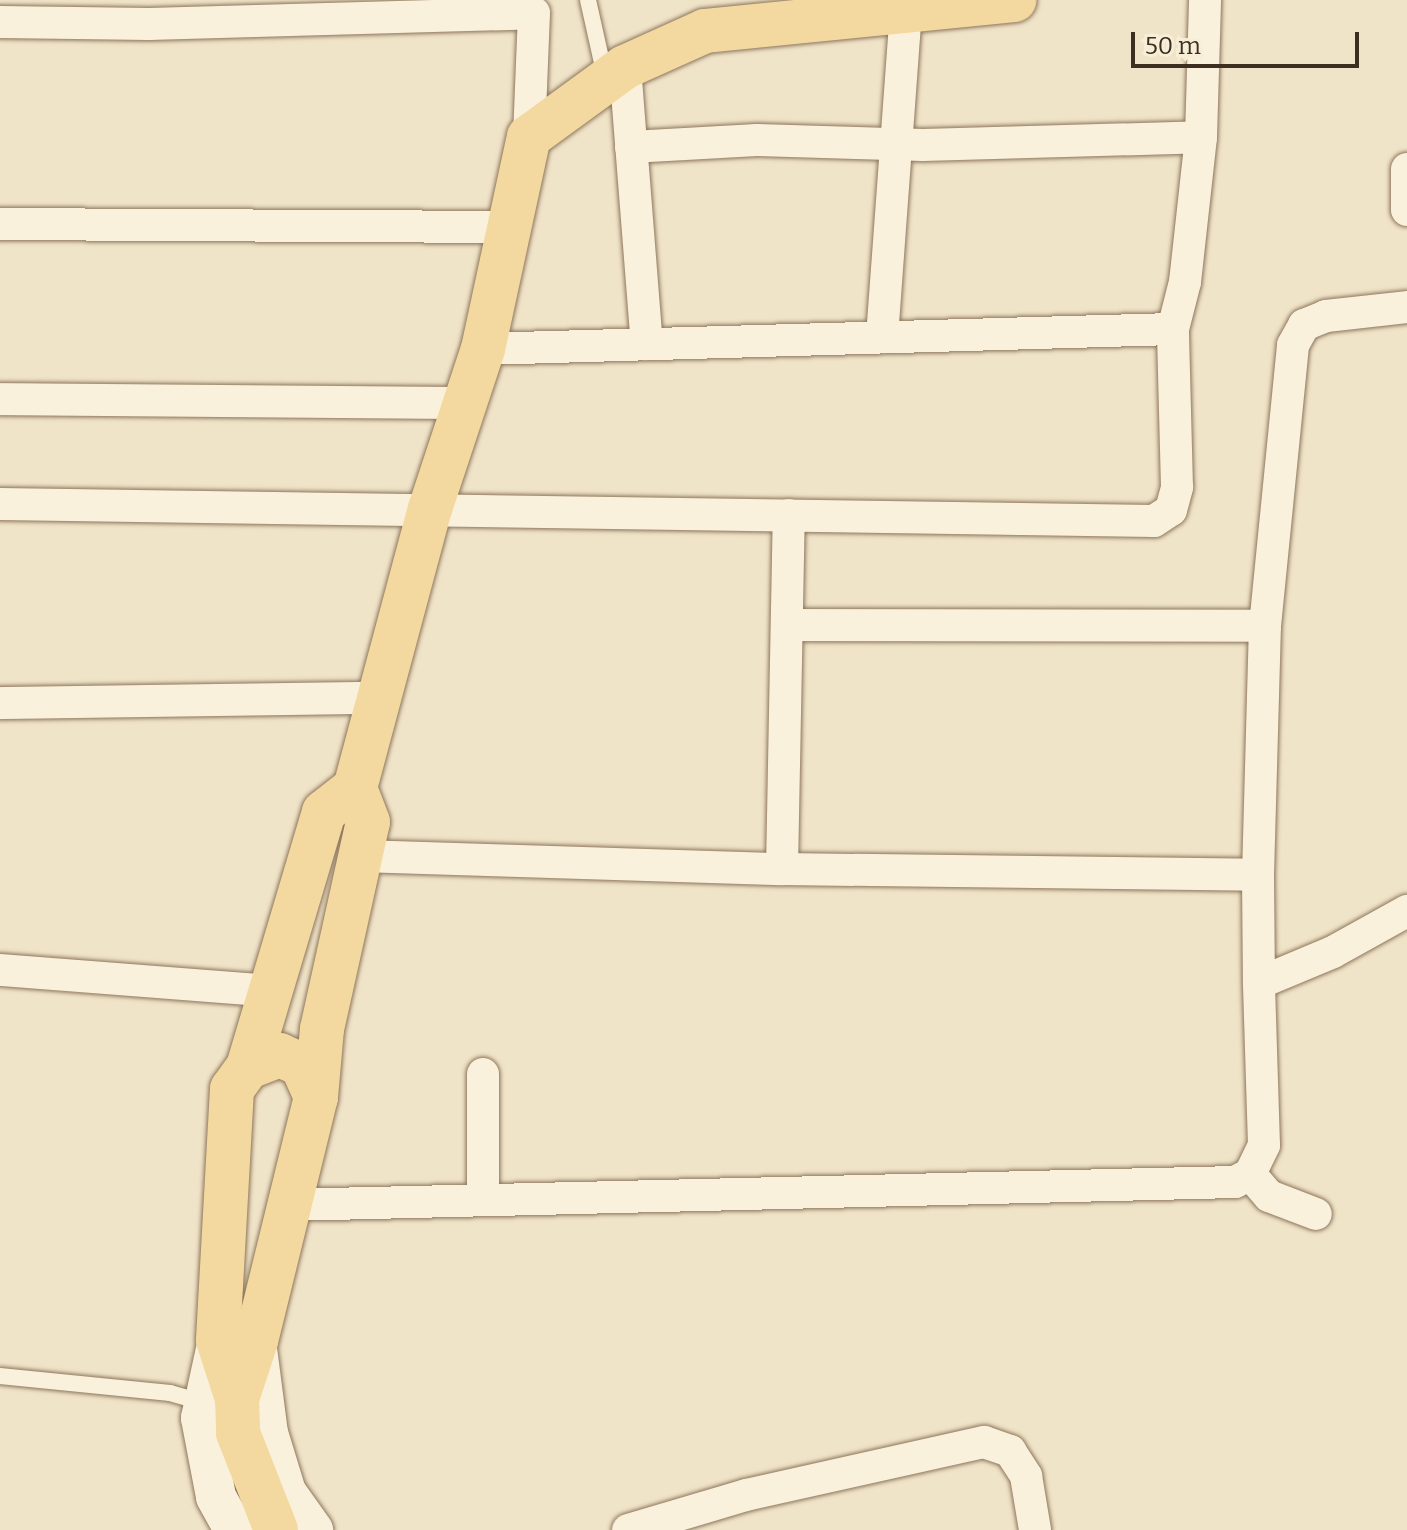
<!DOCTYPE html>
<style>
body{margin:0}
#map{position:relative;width:1407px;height:1530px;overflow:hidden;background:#f0e4c8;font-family:Bitter,serif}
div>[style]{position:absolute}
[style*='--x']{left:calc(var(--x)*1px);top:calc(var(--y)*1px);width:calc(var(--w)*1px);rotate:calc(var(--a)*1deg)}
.roads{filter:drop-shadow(0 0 2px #8d765c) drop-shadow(0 0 2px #8d765c)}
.service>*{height:16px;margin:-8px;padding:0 8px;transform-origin:8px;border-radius:8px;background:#faf1dc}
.minor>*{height:32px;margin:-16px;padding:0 16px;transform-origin:16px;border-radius:16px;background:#faf1dc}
.tertiary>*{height:40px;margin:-20px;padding:0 20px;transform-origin:20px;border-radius:20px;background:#faf1dc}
.primary>*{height:44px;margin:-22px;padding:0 22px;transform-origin:22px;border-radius:22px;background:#f3d9a0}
span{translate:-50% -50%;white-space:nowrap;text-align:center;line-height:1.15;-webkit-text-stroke:6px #f7eed8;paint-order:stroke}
.scale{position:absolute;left:1131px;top:32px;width:228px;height:36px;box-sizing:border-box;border:4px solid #3d2e20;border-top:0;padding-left:10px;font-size:24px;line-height:28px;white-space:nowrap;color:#3d2e20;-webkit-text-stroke:6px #f7eed8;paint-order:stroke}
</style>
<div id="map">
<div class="roads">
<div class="service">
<div style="--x:588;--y:0;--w:78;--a:77.4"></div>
<div style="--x:0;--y:1376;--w:171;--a:5.7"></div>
<div style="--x:170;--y:1393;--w:33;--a:16"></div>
</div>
<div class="minor">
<div style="--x:0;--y:22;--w:149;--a:0.8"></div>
<div style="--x:149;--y:24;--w:385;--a:-1.6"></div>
<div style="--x:534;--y:13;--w:124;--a:92.3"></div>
<div style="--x:625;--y:67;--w:278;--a:85.5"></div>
<div style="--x:631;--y:147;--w:126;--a:-3.2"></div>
<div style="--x:757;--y:140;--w:166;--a:1.7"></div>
<div style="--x:923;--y:145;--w:278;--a:-1.6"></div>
<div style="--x:1407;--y:169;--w:41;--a:90"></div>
<div style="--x:0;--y:224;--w:511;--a:0.34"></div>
<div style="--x:882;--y:337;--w:327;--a:-85.8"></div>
<div style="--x:483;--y:349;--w:690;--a:-1.66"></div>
<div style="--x:1173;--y:329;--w:49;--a:-75.7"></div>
<div style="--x:1185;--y:282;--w:146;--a:-83.7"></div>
<div style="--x:1201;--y:137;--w:137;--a:-88.3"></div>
<div style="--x:0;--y:399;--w:468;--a:0.5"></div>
<div style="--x:0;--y:504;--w:1154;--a:0.84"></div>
<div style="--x:1154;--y:521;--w:20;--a:-33"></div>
<div style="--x:1171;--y:510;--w:24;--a:-75"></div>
<div style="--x:1177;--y:487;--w:158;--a:-91.5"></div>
<div style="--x:787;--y:625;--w:478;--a:0.1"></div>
<div style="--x:0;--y:703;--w:377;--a:-0.8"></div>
<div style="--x:360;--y:856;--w:422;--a:1.8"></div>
<div style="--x:782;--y:869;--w:476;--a:0.7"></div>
<div style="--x:1258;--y:875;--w:108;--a:89.5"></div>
<div style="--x:1259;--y:983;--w:80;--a:-22.7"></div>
<div style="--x:1333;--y:952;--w:85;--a:-29"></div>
<div style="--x:782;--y:869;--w:354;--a:-88.9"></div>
<div style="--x:1258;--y:875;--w:249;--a:-88.4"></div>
<div style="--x:1265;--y:626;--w:282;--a:-84.3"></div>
<div style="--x:1293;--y:345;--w:23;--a:-61"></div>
<div style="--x:1304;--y:325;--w:24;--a:-22"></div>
<div style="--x:1326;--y:316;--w:81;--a:-6.3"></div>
<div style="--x:0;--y:970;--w:272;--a:4.4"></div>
<div style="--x:483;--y:1074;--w:124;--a:90"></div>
<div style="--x:1250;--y:1174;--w:29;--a:49"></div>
<div style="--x:1269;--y:1196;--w:50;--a:21"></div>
<div style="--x:288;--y:1205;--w:947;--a:-1.39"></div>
<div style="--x:1235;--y:1182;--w:17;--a:-28"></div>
<div style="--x:1250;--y:1174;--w:32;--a:-64"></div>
<div style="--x:1264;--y:1145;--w:162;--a:-91.8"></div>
<div style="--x:628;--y:1530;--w:123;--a:-16.5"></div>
<div style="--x:746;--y:1495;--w:244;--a:-12.6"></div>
<div style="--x:984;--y:1442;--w:28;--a:19"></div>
<div style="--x:1010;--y:1451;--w:30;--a:57"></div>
<div style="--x:1026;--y:1476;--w:55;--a:80.5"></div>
</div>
<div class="tertiary">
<div style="--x:218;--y:1340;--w:80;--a:102.3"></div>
<div style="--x:201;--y:1418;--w:80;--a:79.2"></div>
<div style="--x:216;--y:1497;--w:38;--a:61"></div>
<div style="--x:256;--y:1341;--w:93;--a:82.6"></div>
<div style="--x:268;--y:1433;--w:62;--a:73"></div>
<div style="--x:286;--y:1492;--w:47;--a:54.6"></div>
</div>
<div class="primary">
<div style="--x:248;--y:1067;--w:266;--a:-73.4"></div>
<div style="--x:324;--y:812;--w:39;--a:-38"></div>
<div style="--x:316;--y:1097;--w:68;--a:-85"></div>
<div style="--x:322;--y:1029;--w:212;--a:-77.5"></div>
<div style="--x:368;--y:822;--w:36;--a:-111"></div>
<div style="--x:355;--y:788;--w:289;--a:-75"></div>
<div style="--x:430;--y:509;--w:169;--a:-71.7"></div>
<div style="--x:483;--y:349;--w:217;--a:-77.8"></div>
<div style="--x:529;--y:137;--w:119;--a:-36.1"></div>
<div style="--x:625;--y:67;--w:88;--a:-24.2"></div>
<div style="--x:705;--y:31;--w:311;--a:-5.7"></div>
<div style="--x:237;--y:1399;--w:61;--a:-71.9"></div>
<div style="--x:256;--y:1341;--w:251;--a:-76.2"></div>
<div style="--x:316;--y:1097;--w:35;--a:-114"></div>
<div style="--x:302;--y:1065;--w:24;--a:-156"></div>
<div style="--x:280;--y:1055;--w:34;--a:159"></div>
<div style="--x:248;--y:1067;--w:27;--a:126"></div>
<div style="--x:232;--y:1089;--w:251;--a:93.2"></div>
<div style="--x:218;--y:1340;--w:62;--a:72.1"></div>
<div style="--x:237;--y:1399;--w:34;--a:88"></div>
<div style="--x:238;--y:1433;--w:104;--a:68.6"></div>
</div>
</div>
<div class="scale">50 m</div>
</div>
